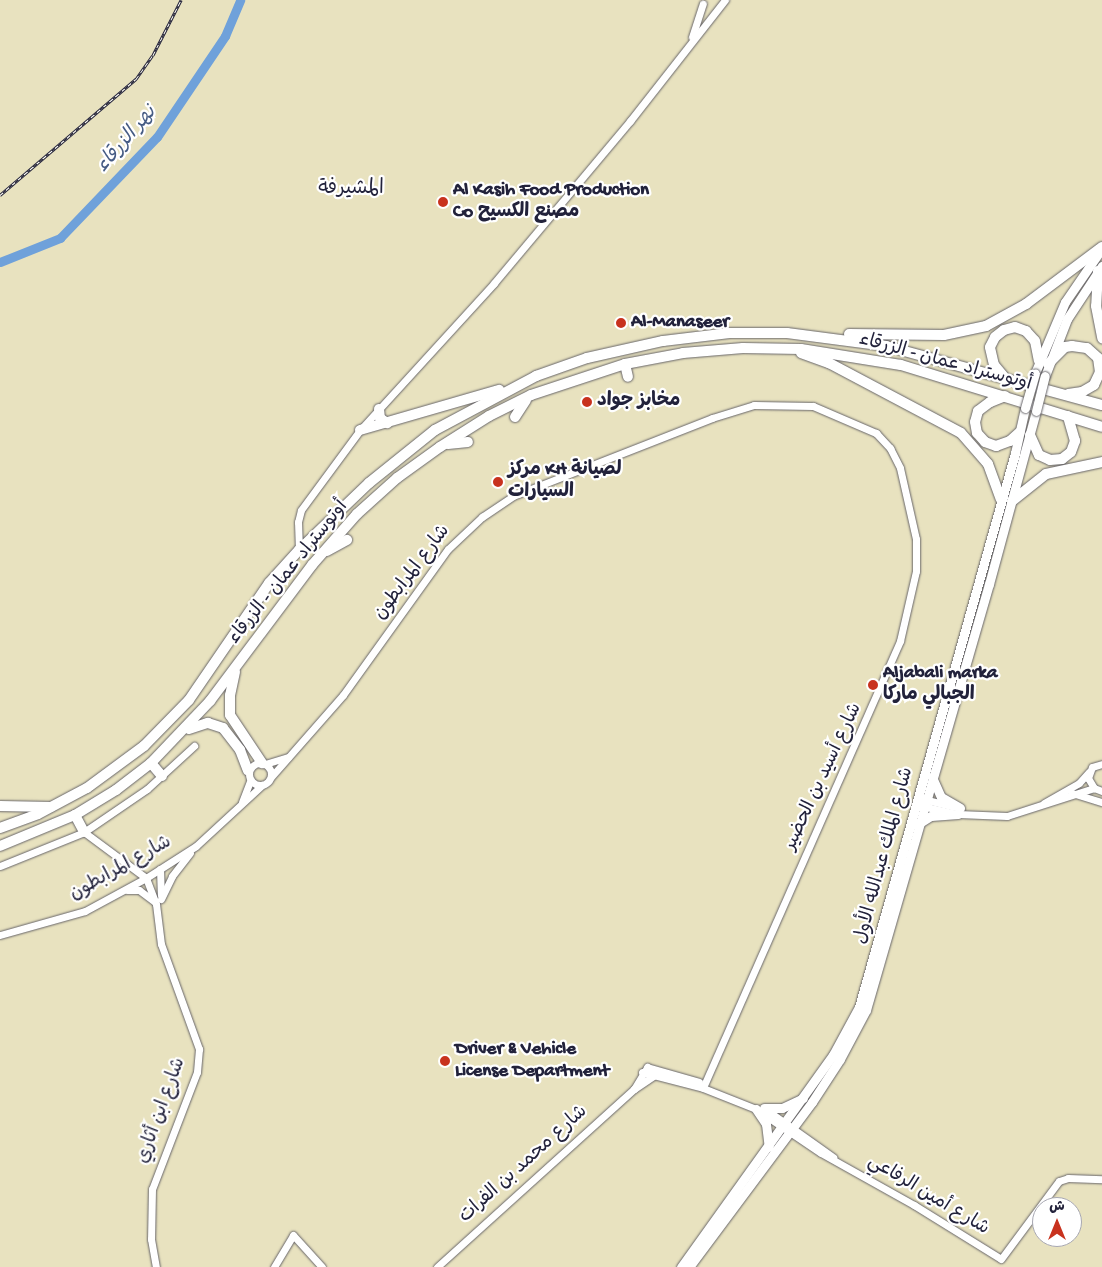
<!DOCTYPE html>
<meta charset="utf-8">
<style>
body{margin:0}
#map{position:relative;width:1102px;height:1267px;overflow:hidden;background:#e8e2bf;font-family:"Gochi Hand","Playpen Sans Arabic",sans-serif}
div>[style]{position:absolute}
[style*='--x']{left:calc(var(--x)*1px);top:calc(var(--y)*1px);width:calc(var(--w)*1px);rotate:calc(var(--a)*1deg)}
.river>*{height:9px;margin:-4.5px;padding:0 4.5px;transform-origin:4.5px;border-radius:4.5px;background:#6fa1da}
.roads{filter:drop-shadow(0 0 1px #676569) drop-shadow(0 0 1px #676569)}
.tertiary>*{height:7px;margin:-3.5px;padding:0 3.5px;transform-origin:3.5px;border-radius:3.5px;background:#fff}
.tertiary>.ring{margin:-3.5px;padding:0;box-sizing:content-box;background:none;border:7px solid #fff;border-radius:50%}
.primary>*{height:9px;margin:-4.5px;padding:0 4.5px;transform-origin:4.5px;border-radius:4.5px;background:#fff}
.trunk>*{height:10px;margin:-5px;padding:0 5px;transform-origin:5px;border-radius:5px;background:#fff}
.rail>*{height:3px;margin-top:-1.5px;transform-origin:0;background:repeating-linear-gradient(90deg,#fff 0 4px,#22223b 0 8px);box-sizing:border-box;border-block:1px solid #22223b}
.bridges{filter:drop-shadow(0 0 1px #676569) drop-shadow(0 0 1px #676569)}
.primary-bridge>*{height:9px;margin:-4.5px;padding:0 4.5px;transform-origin:4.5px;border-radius:4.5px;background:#fff}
.dots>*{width:14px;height:14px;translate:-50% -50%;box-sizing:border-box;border:2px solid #fff;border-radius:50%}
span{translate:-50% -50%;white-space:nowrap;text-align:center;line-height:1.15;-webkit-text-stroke:4.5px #fff;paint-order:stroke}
.poi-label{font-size:19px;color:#22223b;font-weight:700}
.left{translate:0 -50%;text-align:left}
.street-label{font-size:19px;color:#22223b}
.water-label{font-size:20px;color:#455b83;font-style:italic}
.neighbourhood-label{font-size:20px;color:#22223b}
.north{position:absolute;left:1032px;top:1197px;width:50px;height:50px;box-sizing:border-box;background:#fff;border:1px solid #a7a7b1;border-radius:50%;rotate:0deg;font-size:14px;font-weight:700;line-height:20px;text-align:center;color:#22223b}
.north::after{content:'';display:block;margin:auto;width:18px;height:22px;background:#c8321e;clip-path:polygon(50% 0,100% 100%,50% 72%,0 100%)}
</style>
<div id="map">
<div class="river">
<div style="--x:0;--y:262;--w:65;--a:-21.8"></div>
<div style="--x:60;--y:238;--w:140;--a:-46.2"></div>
<div style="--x:157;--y:137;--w:122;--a:-56"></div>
<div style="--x:225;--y:36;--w:39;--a:-67"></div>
</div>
<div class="roads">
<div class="tertiary">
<div style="--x:692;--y:37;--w:35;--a:-72"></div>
<div style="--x:299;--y:550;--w:28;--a:-92"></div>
<div style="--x:298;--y:522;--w:12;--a:-76"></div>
<div style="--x:301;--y:510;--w:99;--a:-53.6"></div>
<div style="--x:360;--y:430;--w:199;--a:-47.6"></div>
<div style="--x:494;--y:283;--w:212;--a:-50"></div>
<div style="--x:630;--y:121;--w:154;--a:-51.9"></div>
<div class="ring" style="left:249px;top:763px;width:15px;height:15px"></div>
<div style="--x:265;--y:764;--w:24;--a:-17"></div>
<div style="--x:1102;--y:764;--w:10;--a:163"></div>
<div style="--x:1092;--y:767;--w:12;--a:110"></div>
<div style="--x:1088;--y:778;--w:12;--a:59"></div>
<div style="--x:1094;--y:788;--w:9;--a:21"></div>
<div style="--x:271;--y:777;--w:109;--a:-48.7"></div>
<div style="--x:343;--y:695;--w:180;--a:-54.3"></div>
<div style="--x:448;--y:549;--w:47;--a:-43.3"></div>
<div style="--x:482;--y:517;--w:37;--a:-34"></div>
<div style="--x:513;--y:496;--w:214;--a:-21.4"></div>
<div style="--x:712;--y:418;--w:44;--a:-17.2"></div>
<div style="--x:754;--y:405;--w:59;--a:1"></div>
<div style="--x:813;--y:406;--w:69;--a:23.2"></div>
<div style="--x:876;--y:433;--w:21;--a:47"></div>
<div style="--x:890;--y:448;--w:22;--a:63"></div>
<div style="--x:900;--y:468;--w:73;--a:77.3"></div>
<div style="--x:916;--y:539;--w:32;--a:90"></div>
<div style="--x:916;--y:571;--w:72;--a:102.9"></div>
<div style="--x:900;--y:641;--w:488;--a:113.8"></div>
<div style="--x:1072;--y:793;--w:31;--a:17"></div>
<div style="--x:923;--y:799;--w:32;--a:14"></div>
<div style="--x:242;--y:802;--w:22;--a:-69"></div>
<div style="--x:1044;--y:803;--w:40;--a:-29.7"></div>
<div style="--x:1079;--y:783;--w:15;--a:-48"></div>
<div style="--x:922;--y:806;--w:37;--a:13"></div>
<div style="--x:958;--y:814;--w:49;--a:2.3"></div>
<div style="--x:1007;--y:816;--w:91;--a:-17.8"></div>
<div style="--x:84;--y:832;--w:77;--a:36.6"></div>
<div style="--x:146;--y:878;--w:28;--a:69"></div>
<div style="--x:156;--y:904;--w:40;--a:82.9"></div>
<div style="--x:161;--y:944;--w:112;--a:70.1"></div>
<div style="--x:199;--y:1049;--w:23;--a:95"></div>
<div style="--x:197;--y:1072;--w:125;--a:111"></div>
<div style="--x:152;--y:1189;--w:50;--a:91.1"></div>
<div style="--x:151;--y:1239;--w:28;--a:80"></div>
<div style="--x:0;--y:866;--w:91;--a:-22"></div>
<div style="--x:84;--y:832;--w:76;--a:-34.3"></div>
<div style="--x:147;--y:789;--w:64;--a:-42.5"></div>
<div style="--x:160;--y:869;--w:26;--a:88"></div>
<div style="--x:127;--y:890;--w:12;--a:0"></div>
<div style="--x:139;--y:890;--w:20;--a:37"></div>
<div style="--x:161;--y:899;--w:25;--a:-64"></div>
<div style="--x:172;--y:876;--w:29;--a:-52"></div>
<div style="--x:0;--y:935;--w:88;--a:-15.8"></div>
<div style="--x:85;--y:911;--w:69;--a:-28.4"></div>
<div style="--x:146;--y:878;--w:59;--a:-32.6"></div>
<div style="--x:196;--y:846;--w:90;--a:-42.7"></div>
<div style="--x:642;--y:1072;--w:63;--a:14.7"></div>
<div style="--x:703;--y:1088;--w:57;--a:21.6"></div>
<div style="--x:756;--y:1109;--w:78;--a:34.1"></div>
<div style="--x:821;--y:1153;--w:107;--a:29.2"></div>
<div style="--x:914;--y:1205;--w:102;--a:31.8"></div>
<div style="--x:1001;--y:1259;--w:97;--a:-53.4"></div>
<div style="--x:1059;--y:1181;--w:9;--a:-18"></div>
<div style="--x:1068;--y:1178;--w:34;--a:2"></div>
<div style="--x:634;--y:1089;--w:26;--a:-59"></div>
<div style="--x:647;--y:1067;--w:54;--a:16.1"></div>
<div style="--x:764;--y:1108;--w:85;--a:35.4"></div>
<div style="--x:274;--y:1267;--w:37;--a:-59"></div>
<div style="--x:293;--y:1235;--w:43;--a:47.8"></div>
<div style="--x:437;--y:1267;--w:266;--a:-42.1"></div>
<div style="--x:634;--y:1089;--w:25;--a:-34"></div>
</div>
<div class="primary">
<div style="--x:1035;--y:373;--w:77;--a:-67.1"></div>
<div style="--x:1065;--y:302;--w:62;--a:-55.5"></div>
<div style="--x:1045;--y:376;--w:61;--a:-68.9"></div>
<div style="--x:1067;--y:319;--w:64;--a:-56.6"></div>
<div style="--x:932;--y:777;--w:22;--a:66"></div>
<div style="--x:941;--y:797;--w:22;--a:30"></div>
<div style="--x:918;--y:824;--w:15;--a:-32"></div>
<div style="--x:931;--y:816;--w:27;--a:-4"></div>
<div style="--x:764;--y:1108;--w:18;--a:0"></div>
<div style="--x:782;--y:1108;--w:23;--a:-25"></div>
<div style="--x:756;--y:1109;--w:18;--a:56"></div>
<div style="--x:766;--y:1124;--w:23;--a:83"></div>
<div style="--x:681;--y:1267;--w:261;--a:-54.4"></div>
<div style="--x:833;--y:1055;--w:55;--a:-61.6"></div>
<div style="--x:859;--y:1007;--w:576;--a:-74.27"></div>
<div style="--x:1015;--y:453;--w:46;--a:-77.5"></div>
<div style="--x:689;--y:1267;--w:206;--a:-53.3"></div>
<div style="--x:812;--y:1102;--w:51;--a:-56.9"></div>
<div style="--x:840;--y:1059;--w:55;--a:-62"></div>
<div style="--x:866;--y:1010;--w:443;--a:-73.9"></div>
<div style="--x:989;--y:584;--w:179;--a:-74.8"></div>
</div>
<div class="trunk">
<div style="--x:1098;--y:271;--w:35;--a:93"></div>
<div style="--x:1096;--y:306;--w:33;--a:79"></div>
<div style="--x:849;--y:334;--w:95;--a:0.6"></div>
<div style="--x:944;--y:335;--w:43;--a:-12.1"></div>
<div style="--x:986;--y:326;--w:46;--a:-28.8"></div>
<div style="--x:1026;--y:304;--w:95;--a:-36.9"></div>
<div style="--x:801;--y:353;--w:30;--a:20"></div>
<div style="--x:829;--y:363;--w:149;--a:27.9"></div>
<div style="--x:961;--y:433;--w:41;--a:48.9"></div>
<div style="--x:988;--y:464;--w:37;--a:70"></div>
<div style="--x:625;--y:364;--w:13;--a:77"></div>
<div style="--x:1048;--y:364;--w:24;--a:-45"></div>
<div style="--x:1065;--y:347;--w:7;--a:-8"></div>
<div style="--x:1072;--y:346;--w:15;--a:8"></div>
<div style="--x:1087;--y:348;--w:15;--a:42"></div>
<div style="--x:1098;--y:358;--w:14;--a:82"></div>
<div style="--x:1100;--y:372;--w:14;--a:115"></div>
<div style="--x:1094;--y:385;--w:14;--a:150"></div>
<div style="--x:1082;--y:392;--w:14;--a:172"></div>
<div style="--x:1005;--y:378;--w:17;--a:-130"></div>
<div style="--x:994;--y:365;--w:18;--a:-103"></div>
<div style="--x:990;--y:347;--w:11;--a:-63"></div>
<div style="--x:995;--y:337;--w:11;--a:-38"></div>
<div style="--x:1004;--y:330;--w:11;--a:-15"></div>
<div style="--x:1015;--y:327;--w:12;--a:20"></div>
<div style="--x:1026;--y:331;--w:13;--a:48"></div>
<div style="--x:1035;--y:341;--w:20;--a:79"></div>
<div style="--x:1005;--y:396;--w:16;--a:158"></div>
<div style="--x:990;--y:402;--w:15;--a:143"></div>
<div style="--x:978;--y:411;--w:11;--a:105"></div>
<div style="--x:975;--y:422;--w:11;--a:80"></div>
<div style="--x:977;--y:433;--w:12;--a:48"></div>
<div style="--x:985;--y:442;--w:12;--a:20"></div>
<div style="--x:996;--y:446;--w:15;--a:-20"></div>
<div style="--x:1010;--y:441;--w:13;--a:-42"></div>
<div style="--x:379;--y:409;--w:9;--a:84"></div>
<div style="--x:380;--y:418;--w:9;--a:36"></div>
<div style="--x:515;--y:417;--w:20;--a:-57"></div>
<div style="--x:360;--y:430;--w:145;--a:-16.1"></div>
<div style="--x:1030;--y:435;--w:22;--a:66"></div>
<div style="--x:1039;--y:455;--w:12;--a:24"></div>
<div style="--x:1050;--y:460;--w:12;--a:-5"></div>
<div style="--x:1062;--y:459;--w:11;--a:-38"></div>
<div style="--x:1071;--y:452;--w:12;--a:-70"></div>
<div style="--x:1075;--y:441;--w:26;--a:-106"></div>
<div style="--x:448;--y:444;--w:20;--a:-6"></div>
<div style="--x:1012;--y:501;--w:43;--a:-38.5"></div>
<div style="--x:1046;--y:474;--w:57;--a:-12.1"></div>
<div style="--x:327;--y:551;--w:23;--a:-29"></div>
<div style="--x:235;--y:672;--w:24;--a:102"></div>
<div style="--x:230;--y:695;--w:20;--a:90"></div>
<div style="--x:230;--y:715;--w:58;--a:56.3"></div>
<div style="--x:189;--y:729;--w:20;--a:-18"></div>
<div style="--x:208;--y:723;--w:16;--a:18"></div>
<div style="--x:223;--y:728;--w:28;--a:52"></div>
<div style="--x:240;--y:750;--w:22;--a:69"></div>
<div style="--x:151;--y:763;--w:17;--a:50"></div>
<div style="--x:0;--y:806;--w:51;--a:1.1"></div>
<div style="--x:75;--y:815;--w:19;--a:62"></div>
<div style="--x:0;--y:828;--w:40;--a:-20.2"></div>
<div style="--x:38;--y:814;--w:55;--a:-28"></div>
<div style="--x:87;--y:788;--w:71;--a:-36.4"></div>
<div style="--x:144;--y:746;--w:64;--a:-45.6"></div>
<div style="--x:189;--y:700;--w:142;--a:-55.6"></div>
<div style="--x:269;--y:583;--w:45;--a:-47.7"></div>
<div style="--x:299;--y:550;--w:97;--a:-43.7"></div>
<div style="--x:369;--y:483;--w:85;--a:-38.8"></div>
<div style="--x:435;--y:430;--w:115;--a:-28.1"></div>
<div style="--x:536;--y:376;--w:54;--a:-19.4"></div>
<div style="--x:587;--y:358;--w:78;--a:-12.6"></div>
<div style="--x:663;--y:341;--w:67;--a:-6.8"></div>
<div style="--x:730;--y:333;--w:57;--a:0"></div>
<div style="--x:787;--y:333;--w:100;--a:7.5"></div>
<div style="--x:886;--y:346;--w:224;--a:15.3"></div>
<div style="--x:0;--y:846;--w:81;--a:-22.5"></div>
<div style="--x:75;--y:815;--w:48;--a:-31.4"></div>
<div style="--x:116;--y:790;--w:44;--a:-37.6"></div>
<div style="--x:151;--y:763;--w:86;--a:-46.4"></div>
<div style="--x:210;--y:701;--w:170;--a:-53.1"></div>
<div style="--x:312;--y:565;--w:68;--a:-48.6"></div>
<div style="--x:357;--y:514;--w:54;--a:-42"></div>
<div style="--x:397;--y:478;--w:53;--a:-35.8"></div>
<div style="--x:440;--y:447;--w:58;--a:-32.3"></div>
<div style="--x:489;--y:416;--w:47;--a:-26.6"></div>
<div style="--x:531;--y:395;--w:99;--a:-18.3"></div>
<div style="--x:625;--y:364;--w:59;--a:-10.7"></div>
<div style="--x:683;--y:353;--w:60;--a:-4.8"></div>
<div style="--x:743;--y:348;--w:58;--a:1"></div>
<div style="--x:801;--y:349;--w:101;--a:9.1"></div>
<div style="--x:901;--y:365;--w:210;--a:17.1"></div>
</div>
</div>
<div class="rail">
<div style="--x:0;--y:195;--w:179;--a:-40.5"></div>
<div style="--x:136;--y:79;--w:29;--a:-55"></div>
<div style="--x:153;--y:55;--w:62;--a:-63"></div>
</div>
<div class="bridges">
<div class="primary-bridge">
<div style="--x:1025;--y:408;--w:36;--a:-74"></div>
<div style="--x:1036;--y:411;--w:36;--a:-76"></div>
</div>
</div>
<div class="dots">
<div style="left:443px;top:202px;background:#c8321e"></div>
<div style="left:621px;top:323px;background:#c8321e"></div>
<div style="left:587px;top:402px;background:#c8321e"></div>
<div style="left:498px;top:482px;background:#c8321e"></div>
<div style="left:873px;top:685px;background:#c8321e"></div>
<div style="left:445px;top:1061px;background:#c8321e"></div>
</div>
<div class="poi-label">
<span class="left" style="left:453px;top:202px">Al Kasih Food Production<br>Co مصنع الكسيح</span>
<span class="left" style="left:631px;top:323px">Al-Manaseer</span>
<span class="left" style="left:597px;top:402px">مخابز جواد</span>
<span class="left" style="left:508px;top:482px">مركز KH لصيانة<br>السيارات</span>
<span class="left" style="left:883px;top:685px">Aljabali marka<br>الجبالي ماركا</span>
<span class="left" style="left:455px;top:1061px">Driver &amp; Vehicle<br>License Department</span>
</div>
<div class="street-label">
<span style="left:945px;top:363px;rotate:15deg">أوتوستراد عمان - الزرقاء</span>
<span style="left:289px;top:573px;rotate:-51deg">أوتوستراد عمان - الزرقاء</span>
<span style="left:413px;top:573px;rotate:-53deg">شارع المرابطون</span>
<span style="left:824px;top:777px;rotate:-65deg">شارع أسيد بن الحضير</span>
<span style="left:885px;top:856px;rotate:-75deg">شارع الملك عبدالله الأول</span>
<span style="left:121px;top:869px;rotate:-29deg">شارع المرابطون</span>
<span style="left:162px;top:1111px;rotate:-70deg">شارع ابن أثاري</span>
<span style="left:524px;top:1165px;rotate:-42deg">شارع محمد بن الفرات</span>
<span style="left:928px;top:1196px;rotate:31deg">شارع أمين الرفاعي</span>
</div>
<div class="water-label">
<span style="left:127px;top:140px;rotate:-49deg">نهر الزرقاء</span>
</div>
<div class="neighbourhood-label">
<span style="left:351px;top:189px">المشيرفة</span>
</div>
<div class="north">ش</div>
</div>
